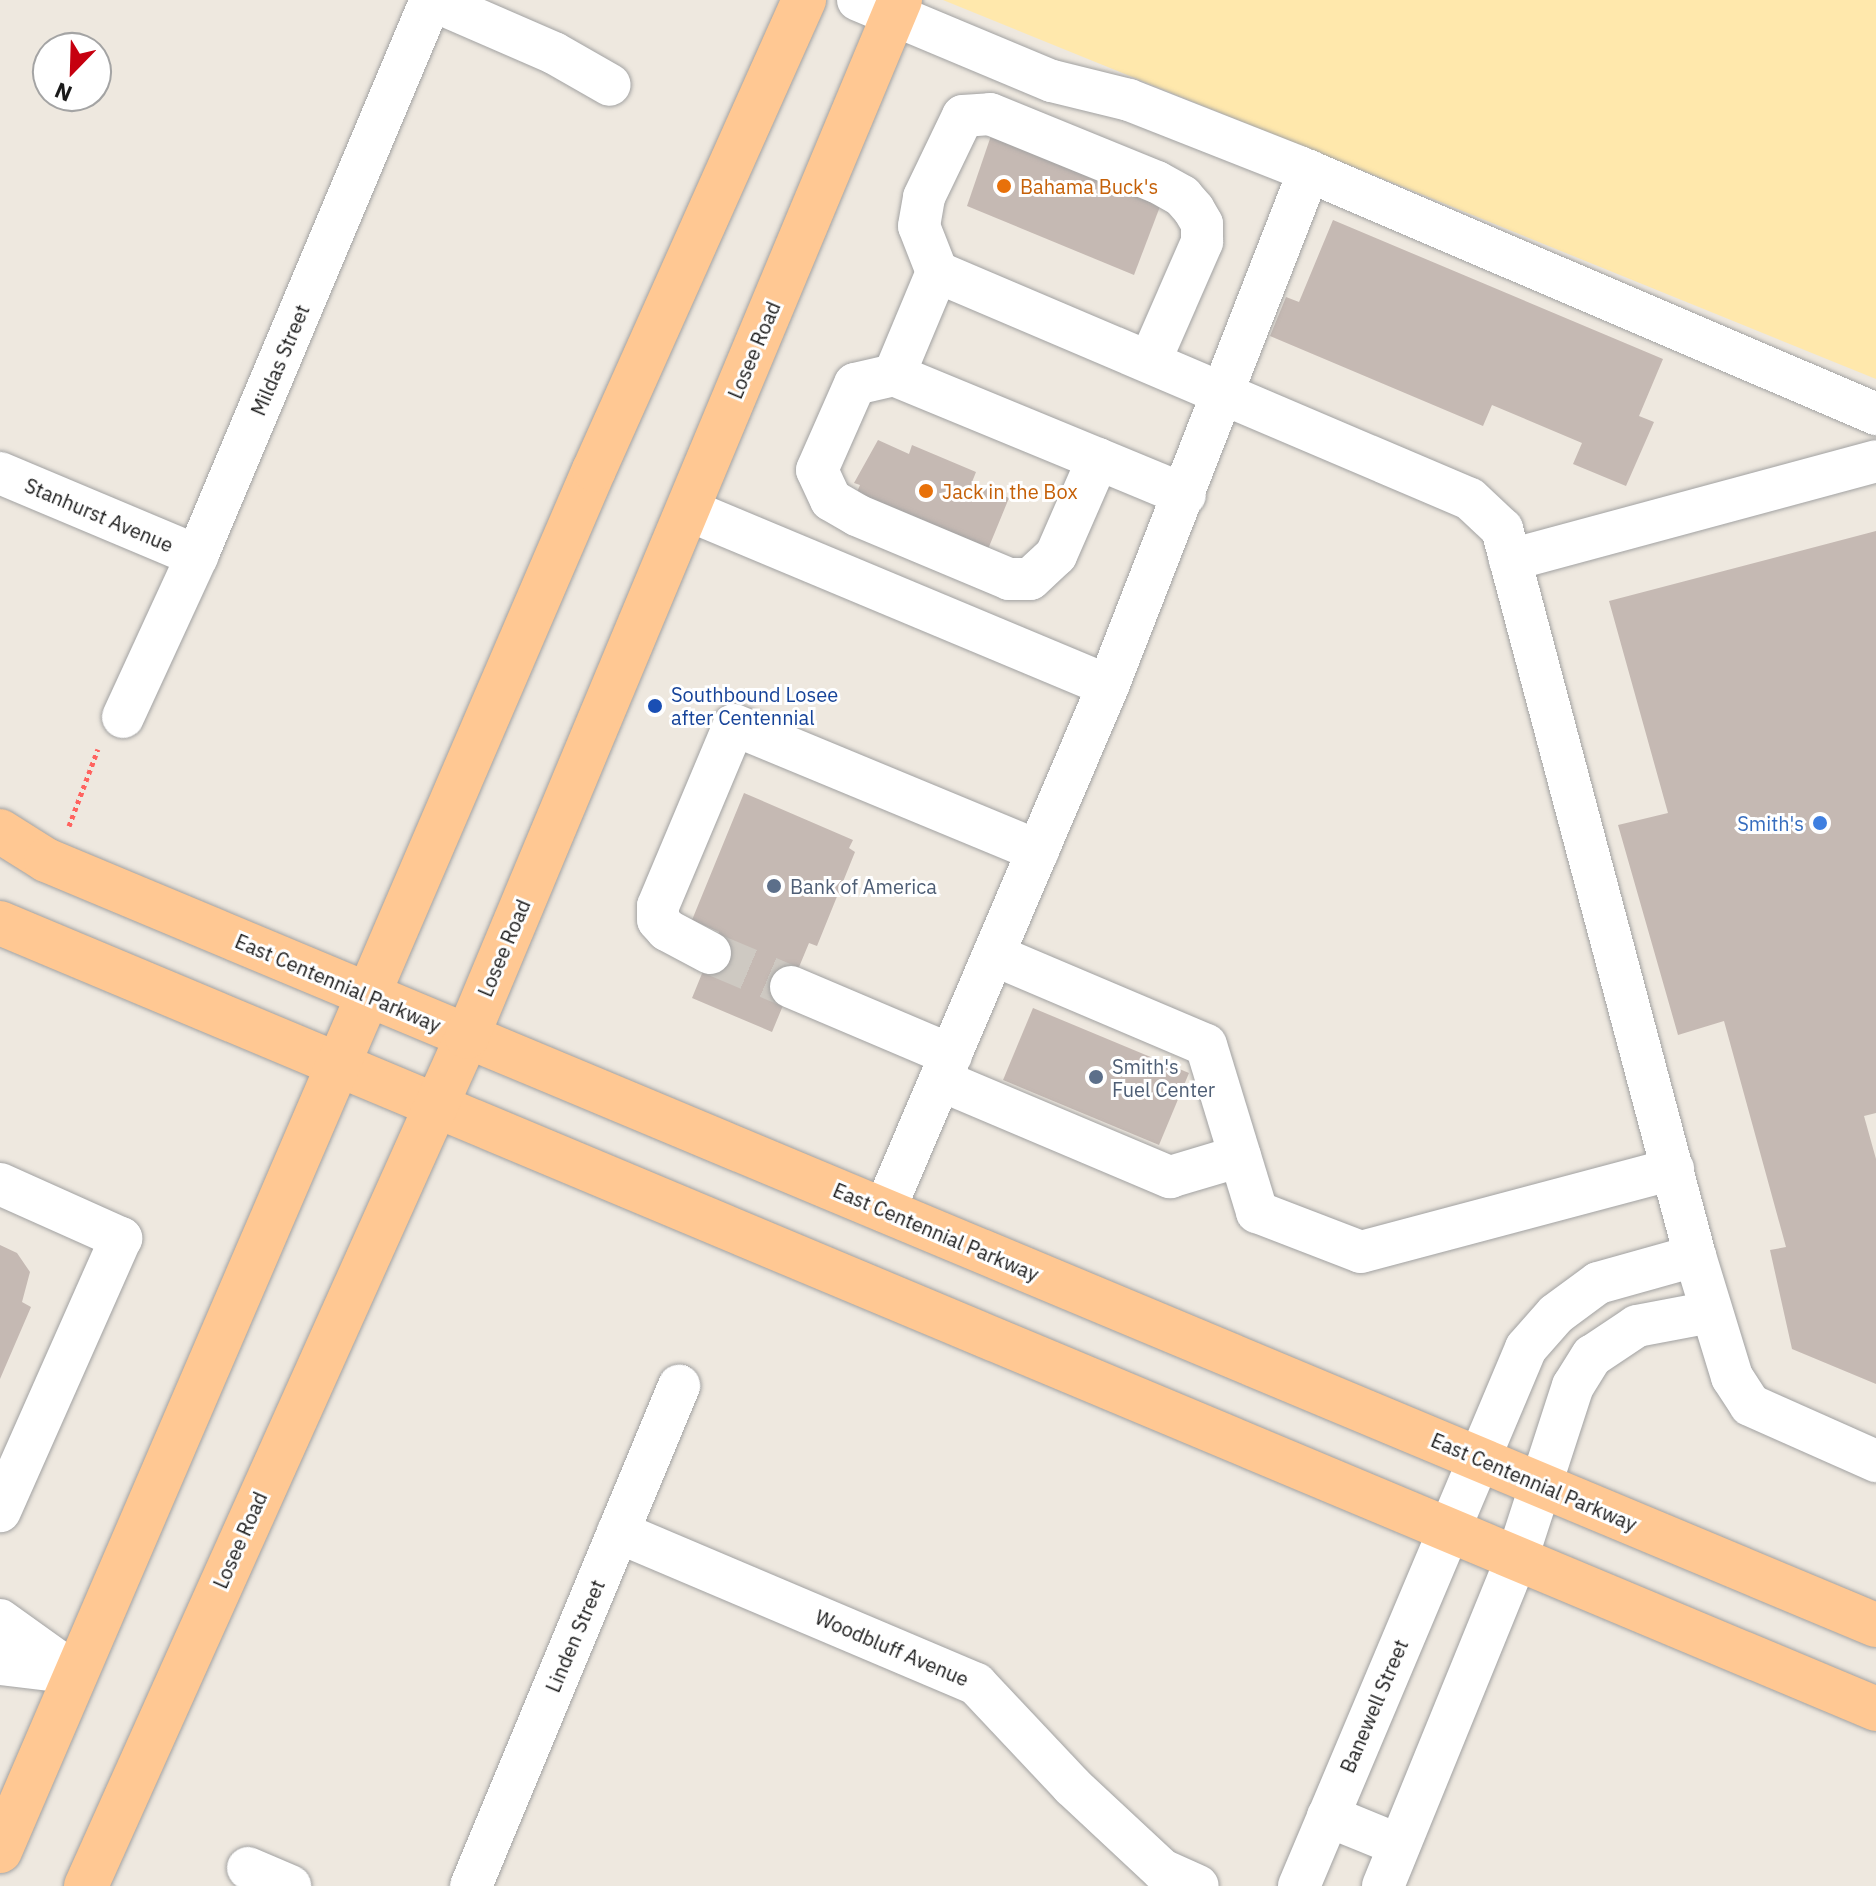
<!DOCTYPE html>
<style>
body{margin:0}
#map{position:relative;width:1876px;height:1886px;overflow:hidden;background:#eee8df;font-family:"IBM Plex Sans",sans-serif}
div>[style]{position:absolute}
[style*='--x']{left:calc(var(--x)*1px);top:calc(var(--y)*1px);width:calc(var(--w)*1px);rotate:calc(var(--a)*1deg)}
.sand>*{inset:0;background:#ffe8ac}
.building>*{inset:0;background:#c5b9b3}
.minor-tunnel>*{height:42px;margin-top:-21px;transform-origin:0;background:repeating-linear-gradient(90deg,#cec9c2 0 42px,transparent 0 63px)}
.path>*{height:5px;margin-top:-2.5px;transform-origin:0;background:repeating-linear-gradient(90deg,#ff635f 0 4px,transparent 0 8px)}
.roads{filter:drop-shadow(0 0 2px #a2a2a2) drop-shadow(0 0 2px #a2a2a2)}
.minor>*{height:42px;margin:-21px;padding:0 21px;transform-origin:21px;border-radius:21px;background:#fff}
.major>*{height:44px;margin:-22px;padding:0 22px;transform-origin:22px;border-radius:22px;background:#ffc893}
.dots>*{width:22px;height:22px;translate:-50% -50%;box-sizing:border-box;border:4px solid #fff;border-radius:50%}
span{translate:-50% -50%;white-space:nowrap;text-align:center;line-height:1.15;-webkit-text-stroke:6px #fff;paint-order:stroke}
.food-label{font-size:20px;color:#c56008}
.left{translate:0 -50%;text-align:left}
.street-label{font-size:20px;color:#1b1b1b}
.transit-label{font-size:20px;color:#164399}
.shop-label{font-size:20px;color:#366cbe}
.right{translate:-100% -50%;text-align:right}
.service-label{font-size:20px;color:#4e5e75}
.north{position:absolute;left:32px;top:32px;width:80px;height:80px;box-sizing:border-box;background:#fff;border:2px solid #a4a4a4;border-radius:50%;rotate:203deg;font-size:22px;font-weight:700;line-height:32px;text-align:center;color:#1b1b1b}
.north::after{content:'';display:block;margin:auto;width:28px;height:36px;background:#c6000f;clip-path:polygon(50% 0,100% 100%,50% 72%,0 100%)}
</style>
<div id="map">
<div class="sand">
<div style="clip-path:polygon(943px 0,1876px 0,1876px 379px)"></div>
</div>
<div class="building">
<div style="clip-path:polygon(995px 124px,1164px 196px,1134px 275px,967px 206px)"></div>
<div style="clip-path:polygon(1333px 220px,1663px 359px,1639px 416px,1654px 422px,1626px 486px,1573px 464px,1582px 443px,1492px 405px,1483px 426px,1270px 336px,1286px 297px,1299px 302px)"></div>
<div style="clip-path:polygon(878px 440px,909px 454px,912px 445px,976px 472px,972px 482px,1009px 498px,986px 554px,854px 499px,860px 485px,854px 483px)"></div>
<div style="clip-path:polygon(1876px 531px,1876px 1113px,1864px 1116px,1876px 1159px,1876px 1384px,1792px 1349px,1770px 1250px,1786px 1247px,1724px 1021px,1678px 1035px,1618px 825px,1668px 813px,1609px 601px)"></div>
<div style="clip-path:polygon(744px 793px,853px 840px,849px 848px,855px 852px,817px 946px,809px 943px,772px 1032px,692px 998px,719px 932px,692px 920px)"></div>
<div style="clip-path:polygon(1033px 1008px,1189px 1073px,1159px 1145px,1003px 1080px)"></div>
<div style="clip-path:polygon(0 1245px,17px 1253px,30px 1272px,22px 1302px,31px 1307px,0 1379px)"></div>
</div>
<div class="minor-tunnel">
<div style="--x:710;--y:953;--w:88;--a:22.8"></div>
</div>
<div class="path">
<div style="--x:69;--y:826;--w:82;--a:-69.4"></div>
</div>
<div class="roads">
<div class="minor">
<div style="--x:432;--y:0;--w:133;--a:23.5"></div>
<div style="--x:554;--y:53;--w:64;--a:29.7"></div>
<div style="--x:858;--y:0;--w:210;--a:22.7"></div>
<div style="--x:1052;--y:81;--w:79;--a:13.9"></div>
<div style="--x:1129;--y:100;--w:183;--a:21.5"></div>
<div style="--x:1299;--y:167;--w:628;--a:23.17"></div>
<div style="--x:937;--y:272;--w:49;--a:-111.4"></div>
<div style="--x:919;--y:226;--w:29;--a:-80"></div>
<div style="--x:924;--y:197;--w:90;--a:-64.3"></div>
<div style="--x:963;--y:116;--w:27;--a:-4"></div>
<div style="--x:990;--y:114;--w:180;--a:22.2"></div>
<div style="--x:1157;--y:182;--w:29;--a:29"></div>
<div style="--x:1182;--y:196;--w:18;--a:49"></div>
<div style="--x:1194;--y:210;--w:16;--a:60"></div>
<div style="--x:1202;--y:224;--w:18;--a:90"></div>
<div style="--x:1202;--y:242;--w:130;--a:113.6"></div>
<div style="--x:894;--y:375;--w:112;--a:-67.3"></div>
<div style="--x:937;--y:272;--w:579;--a:23.07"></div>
<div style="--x:1470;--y:499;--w:44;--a:43.2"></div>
<div style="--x:1502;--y:529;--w:752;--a:75.13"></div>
<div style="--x:1695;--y:1256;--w:127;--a:73"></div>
<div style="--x:1732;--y:1377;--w:33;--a:57"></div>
<div style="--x:1750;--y:1405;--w:138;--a:24"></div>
<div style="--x:1098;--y:459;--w:105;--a:113.6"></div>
<div style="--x:1056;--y:555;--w:35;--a:137"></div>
<div style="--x:1030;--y:579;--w:21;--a:180"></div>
<div style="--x:1009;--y:579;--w:165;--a:-157.2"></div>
<div style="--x:857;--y:515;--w:30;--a:-150"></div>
<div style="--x:831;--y:500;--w:33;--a:-115"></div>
<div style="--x:817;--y:470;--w:94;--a:-66.2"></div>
<div style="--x:855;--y:384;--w:40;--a:-13"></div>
<div style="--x:894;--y:375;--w:221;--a:22.4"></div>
<div style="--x:1098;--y:459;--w:94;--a:22.5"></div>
<div style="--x:0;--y:473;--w:214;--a:22.8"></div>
<div style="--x:688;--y:510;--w:455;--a:22.7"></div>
<div style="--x:1510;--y:560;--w:379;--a:-15.1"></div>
<div style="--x:123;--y:717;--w:177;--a:-65.3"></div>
<div style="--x:197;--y:556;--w:603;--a:-67.18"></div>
<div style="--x:710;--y:953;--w:49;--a:-151.9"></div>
<div style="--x:667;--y:930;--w:13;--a:-132"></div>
<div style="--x:658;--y:920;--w:14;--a:-90"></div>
<div style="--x:658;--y:906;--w:196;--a:-67.2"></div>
<div style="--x:734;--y:725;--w:329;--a:22.5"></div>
<div style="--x:994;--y:955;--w:230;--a:23"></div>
<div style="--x:1206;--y:1045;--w:175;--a:73"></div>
<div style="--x:1257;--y:1212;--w:111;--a:21"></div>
<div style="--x:1361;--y:1252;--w:323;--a:-14.9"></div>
<div style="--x:791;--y:987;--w:174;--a:23"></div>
<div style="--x:940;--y:1080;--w:250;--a:22.9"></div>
<div style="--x:1170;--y:1177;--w:73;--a:-16.7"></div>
<div style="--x:0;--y:1184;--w:133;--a:24.1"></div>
<div style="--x:121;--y:1238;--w:299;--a:113.9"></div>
<div style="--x:884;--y:1211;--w:571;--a:-66.89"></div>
<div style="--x:1108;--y:686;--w:553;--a:-68.68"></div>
<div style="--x:618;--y:1532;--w:389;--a:23"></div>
<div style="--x:976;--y:1684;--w:140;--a:46.7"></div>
<div style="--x:1072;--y:1786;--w:123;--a:43"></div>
<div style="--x:1162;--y:1870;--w:39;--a:24"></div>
<div style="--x:0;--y:1620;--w:91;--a:35.6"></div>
<div style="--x:0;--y:1664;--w:75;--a:6.9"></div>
<div style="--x:1328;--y:1816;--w:77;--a:22.2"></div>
<div style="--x:248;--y:1868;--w:46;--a:23.2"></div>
<div style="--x:471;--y:1886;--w:542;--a:-67.41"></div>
<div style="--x:1299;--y:1886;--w:584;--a:-67.12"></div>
<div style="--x:1526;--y:1348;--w:45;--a:-48.6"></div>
<div style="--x:1556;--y:1314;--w:52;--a:-36.4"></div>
<div style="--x:1598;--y:1283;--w:101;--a:-15.6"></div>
<div style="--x:1383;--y:1886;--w:354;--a:-67.8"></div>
<div style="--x:1517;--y:1558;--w:181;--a:-72"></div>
<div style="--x:1573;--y:1386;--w:36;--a:-58"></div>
<div style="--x:1592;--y:1356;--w:54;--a:-33.7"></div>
<div style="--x:1637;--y:1326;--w:75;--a:-10.7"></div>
</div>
<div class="major">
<div style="--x:0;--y:831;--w:54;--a:32.2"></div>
<div style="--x:46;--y:860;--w:1983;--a:22.69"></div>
<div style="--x:0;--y:923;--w:2034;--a:22.73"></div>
<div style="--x:0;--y:1851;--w:1503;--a:-66.73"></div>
<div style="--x:594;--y:470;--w:515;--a:-65.92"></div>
<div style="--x:86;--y:1886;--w:931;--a:-65.83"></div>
<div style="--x:467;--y:1037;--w:1124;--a:-67.34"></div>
</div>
</div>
<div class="dots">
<div style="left:1004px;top:186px;background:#e8710a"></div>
<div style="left:926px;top:491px;background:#e8710a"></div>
<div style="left:655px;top:706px;background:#1a4fb4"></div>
<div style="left:1820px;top:823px;background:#3f7fe0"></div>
<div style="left:774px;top:886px;background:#5c6f8a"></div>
<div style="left:1096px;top:1077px;background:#5c6f8a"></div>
</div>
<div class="food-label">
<span class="left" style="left:1020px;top:186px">Bahama Buck's</span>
<span class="left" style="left:942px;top:491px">Jack in the Box</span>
</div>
<div class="street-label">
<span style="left:754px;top:350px;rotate:-67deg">Losee Road</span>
<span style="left:280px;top:360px;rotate:-67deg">Mildas Street</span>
<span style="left:99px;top:515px;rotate:23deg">Stanhurst Avenue</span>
<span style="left:504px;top:948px;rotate:-67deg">Losee Road</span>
<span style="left:338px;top:983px;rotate:23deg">East Centennial Parkway</span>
<span style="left:936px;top:1232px;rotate:23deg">East Centennial Parkway</span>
<span style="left:1534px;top:1482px;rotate:23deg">East Centennial Parkway</span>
<span style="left:240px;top:1540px;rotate:-66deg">Losee Road</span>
<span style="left:575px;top:1636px;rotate:-67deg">Linden Street</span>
<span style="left:892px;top:1648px;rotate:23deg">Woodbluff Avenue</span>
<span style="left:1374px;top:1706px;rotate:-67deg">Banewell Street</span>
</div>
<div class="transit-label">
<span class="left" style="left:671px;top:706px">Southbound Losee<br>after Centennial</span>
</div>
<div class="shop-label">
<span class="right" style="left:1804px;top:823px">Smith's</span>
</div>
<div class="service-label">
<span class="left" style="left:790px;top:886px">Bank of America</span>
<span class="left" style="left:1112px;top:1078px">Smith's<br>Fuel Center</span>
</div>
<div class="north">N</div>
</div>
